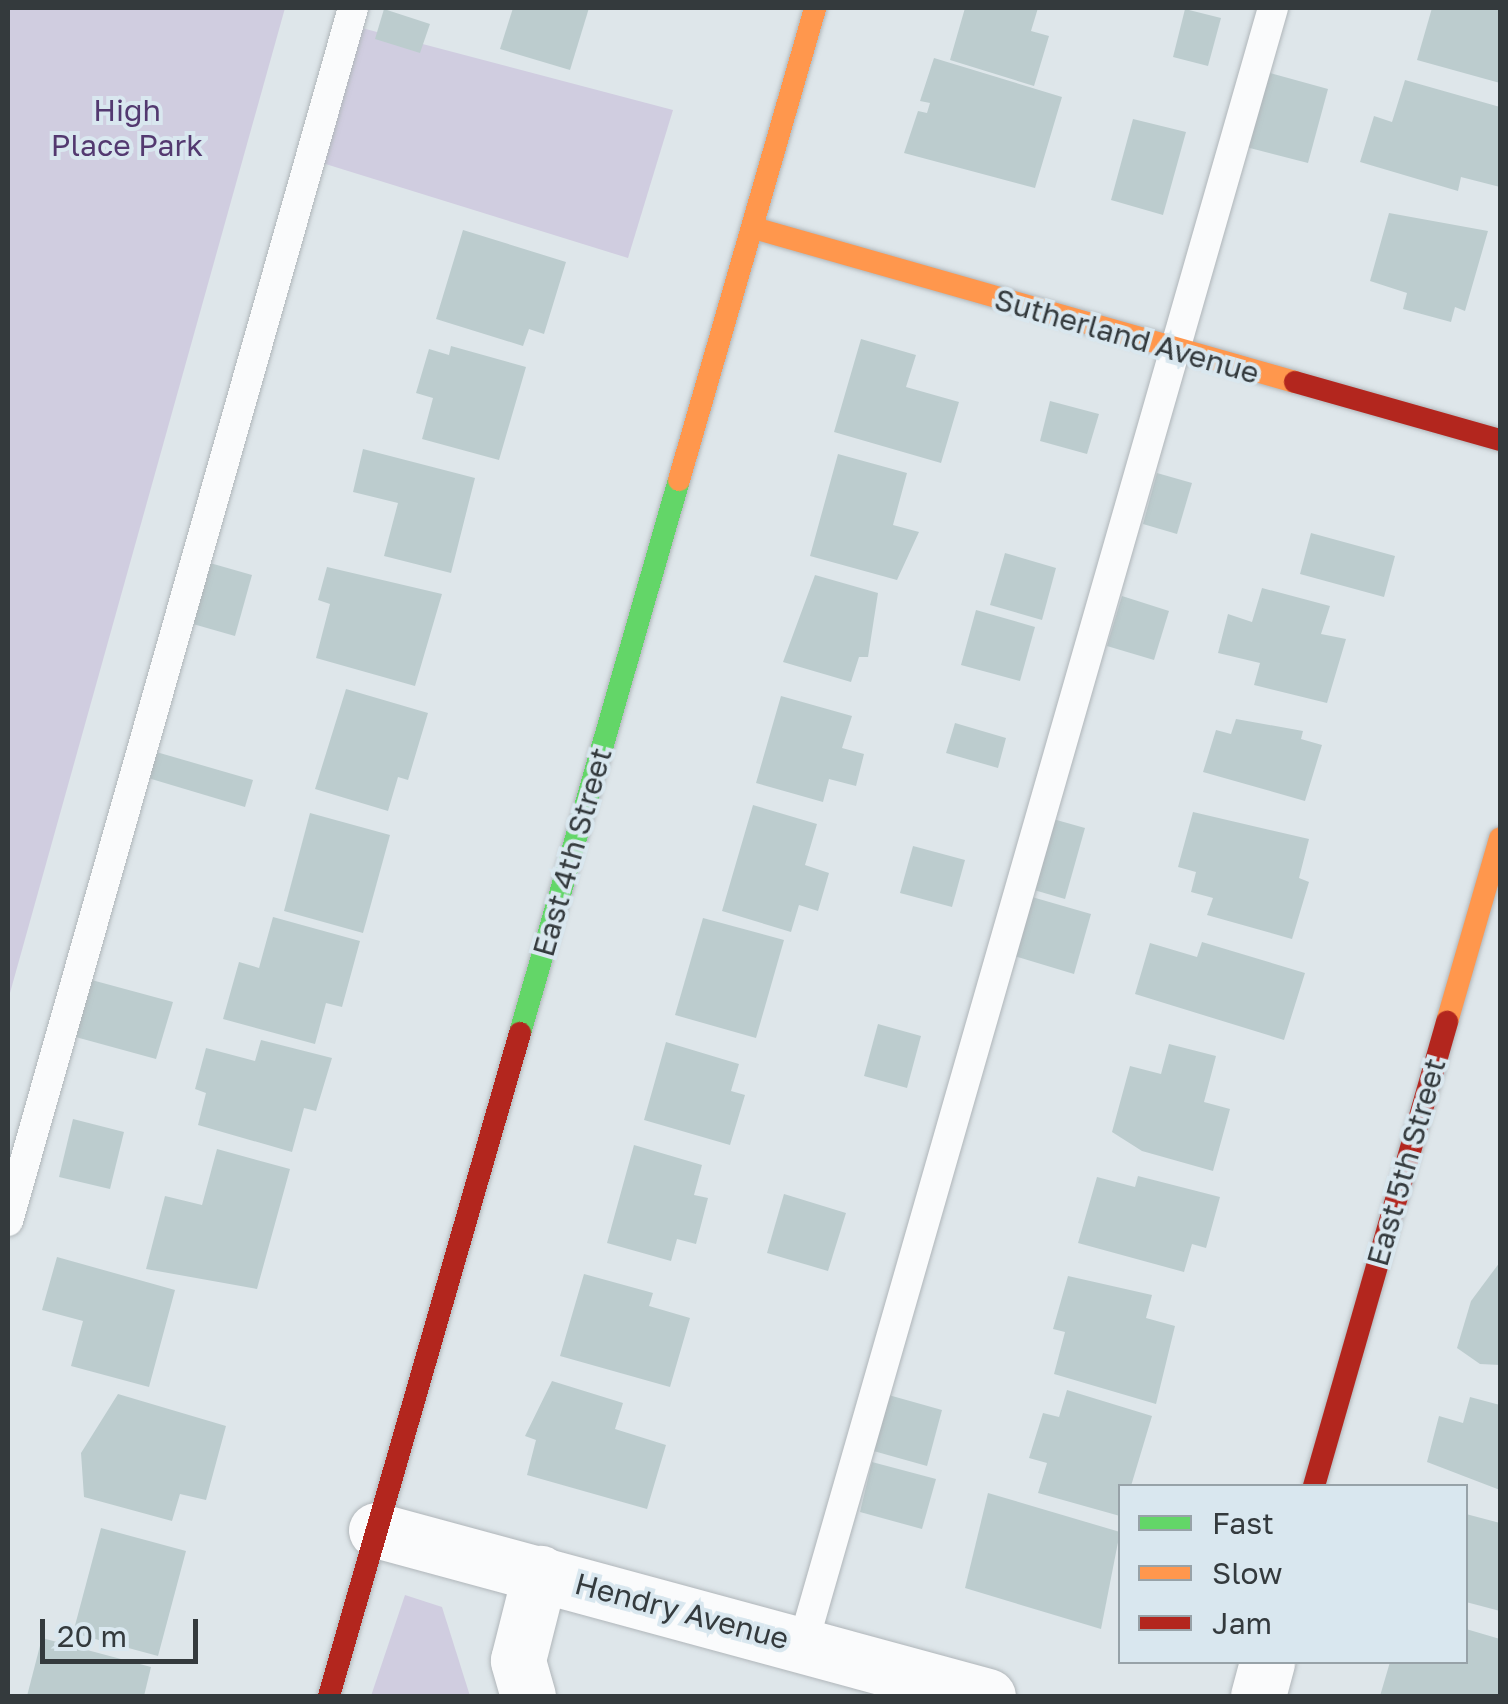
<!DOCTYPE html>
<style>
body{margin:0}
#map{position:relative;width:1508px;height:1704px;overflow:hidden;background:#dee6ea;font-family:"Golos Text",sans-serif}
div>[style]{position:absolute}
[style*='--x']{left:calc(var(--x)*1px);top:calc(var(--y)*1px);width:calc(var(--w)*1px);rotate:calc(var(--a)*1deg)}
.green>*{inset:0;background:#d0cde0}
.building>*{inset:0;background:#bcccce}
.roads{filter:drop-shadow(0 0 2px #b0b6ba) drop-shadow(0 0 2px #b0b6ba)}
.lane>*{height:30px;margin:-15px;padding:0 15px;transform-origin:15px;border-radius:15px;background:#fafbfc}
.street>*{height:55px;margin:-27.5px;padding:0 27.5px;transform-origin:27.5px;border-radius:27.5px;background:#fafbfc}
.fast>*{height:22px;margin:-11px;padding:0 11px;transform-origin:11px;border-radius:11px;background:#63d668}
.slow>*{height:22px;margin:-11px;padding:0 11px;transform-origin:11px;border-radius:11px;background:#ff974d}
.jam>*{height:22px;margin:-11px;padding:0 11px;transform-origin:11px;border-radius:11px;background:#b3261e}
span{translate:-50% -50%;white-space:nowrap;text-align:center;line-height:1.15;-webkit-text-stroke:8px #d9e7ef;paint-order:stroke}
.park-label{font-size:30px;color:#533970}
.street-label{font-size:30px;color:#343a3d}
.frame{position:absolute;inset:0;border:10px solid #343a3d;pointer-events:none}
.legend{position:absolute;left:1118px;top:1484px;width:350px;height:180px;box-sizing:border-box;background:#d9e7ef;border:2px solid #97a2a8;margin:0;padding:12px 18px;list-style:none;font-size:30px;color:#343a3d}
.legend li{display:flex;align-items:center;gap:20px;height:50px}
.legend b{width:50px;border:2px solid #97a2a8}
.scale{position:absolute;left:40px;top:1619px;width:158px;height:45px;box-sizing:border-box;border:5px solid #343a3d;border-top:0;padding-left:12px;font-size:30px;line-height:35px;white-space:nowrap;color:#343a3d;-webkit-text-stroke:8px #d9e7ef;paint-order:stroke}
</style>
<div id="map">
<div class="green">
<div style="clip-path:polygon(8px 8px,285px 8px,8px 1000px)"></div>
<div style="clip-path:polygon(339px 22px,673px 110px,628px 258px,303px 157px)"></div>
<div style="clip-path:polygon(405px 1595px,442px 1607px,470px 1696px,371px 1696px)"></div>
</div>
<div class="building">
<div style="clip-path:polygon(513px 8px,589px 8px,570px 70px,500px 49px)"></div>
<div style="clip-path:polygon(965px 8px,1038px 8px,1031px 31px,1049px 36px,1034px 86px,950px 60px)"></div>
<div style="clip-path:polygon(1432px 8px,1500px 8px,1500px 83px,1417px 60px)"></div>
<div style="clip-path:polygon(384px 9px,430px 24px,420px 53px,375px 39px)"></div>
<div style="clip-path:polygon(1185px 9px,1221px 18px,1208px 66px,1173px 57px)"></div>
<div style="clip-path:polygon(934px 58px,1062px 97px,1035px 188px,904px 153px,918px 111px,927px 113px,930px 103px,920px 101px)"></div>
<div style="clip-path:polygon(1266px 72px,1328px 89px,1308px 163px,1246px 147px)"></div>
<div style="clip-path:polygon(1405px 80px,1500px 107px,1500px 187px,1461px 177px,1458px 191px,1360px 162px,1374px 116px,1392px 122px)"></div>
<div style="clip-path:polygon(1133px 119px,1186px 132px,1163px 215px,1111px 200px)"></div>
<div style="clip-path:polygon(1389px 213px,1488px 231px,1465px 311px,1455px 307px,1451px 322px,1403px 309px,1407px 293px,1370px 281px)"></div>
<div style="clip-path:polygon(463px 230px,566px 262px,544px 334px,529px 329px,523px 346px,436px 319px)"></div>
<div style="clip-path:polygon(861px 339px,916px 355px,906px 387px,959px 402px,941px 463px,834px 432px)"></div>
<div style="clip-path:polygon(451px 346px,526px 367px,499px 460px,422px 439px,433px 398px,416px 393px,429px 349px,449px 355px)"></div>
<div style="clip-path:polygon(1050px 401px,1099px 414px,1087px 454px,1040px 441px)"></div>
<div style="clip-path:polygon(363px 449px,475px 478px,451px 573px,384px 556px,398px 503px,353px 492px)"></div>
<div style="clip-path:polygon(838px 454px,907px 473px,893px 525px,919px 532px,897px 580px,810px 556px)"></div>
<div style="clip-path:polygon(1157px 473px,1192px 483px,1177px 534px,1143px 524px)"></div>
<div style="clip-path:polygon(1311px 533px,1395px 556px,1384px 597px,1300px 574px)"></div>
<div style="clip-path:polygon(1005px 553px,1056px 568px,1042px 620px,990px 605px)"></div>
<div style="clip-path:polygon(203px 561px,252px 575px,235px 636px,186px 622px)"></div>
<div style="clip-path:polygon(327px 567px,442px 594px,415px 686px,316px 658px,330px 604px,318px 600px)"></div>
<div style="clip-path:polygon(815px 575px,878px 593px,868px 657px,859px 657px,851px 682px,783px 662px)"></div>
<div style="clip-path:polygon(1262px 588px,1330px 606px,1321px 634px,1346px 639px,1327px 703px,1254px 685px,1260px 663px,1218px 653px,1228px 614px,1252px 622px)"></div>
<div style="clip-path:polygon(1122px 596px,1169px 611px,1154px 660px,1107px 646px)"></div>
<div style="clip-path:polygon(976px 610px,1035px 627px,1020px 681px,961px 665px)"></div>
<div style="clip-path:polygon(346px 689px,428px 713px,408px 780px,398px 777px,388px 811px,315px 789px)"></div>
<div style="clip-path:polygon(781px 696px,852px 716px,842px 748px,864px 754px,856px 786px,829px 779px,823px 802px,756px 783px)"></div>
<div style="clip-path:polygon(1236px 719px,1303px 731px,1301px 739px,1322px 745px,1305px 801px,1203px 772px,1216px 730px,1231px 734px)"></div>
<div style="clip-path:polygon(955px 723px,1006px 738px,998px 768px,946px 753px)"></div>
<div style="clip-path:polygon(146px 749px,253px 780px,245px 807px,138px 775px)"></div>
<div style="clip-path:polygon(753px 805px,817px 824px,805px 865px,829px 873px,818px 911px,799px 905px,791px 932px,722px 911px)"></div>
<div style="clip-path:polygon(1193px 812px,1309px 839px,1299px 878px,1309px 882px,1292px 939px,1207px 915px,1213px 898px,1191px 892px,1196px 872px,1178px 867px)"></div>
<div style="clip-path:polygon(310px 813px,390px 835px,363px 933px,284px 911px)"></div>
<div style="clip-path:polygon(1053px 819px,1085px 828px,1065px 899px,1034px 890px)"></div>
<div style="clip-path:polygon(913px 846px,965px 860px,952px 907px,900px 893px)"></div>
<div style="clip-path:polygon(1032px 897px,1091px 914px,1074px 974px,1014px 956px)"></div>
<div style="clip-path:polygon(273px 917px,360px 941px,342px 1007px,326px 1003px,315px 1044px,223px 1019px,239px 962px,259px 968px)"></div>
<div style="clip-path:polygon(703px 918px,784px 940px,756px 1038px,675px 1015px)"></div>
<div style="clip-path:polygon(1202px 942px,1305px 973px,1284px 1040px,1135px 994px,1150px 943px,1197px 957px)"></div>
<div style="clip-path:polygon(88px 979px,173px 1002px,156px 1059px,72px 1036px)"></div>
<div style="clip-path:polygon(878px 1024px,921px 1036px,907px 1088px,864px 1076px)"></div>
<div style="clip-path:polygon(261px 1040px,332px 1058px,316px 1111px,304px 1108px,292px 1152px,198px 1125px,206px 1093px,195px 1089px,206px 1048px,255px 1061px)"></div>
<div style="clip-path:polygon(666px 1042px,739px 1064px,731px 1091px,745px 1095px,730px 1145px,644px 1120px)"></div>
<div style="clip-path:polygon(1169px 1044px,1216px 1056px,1204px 1102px,1230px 1109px,1213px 1171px,1142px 1151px,1112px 1132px,1130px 1066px,1161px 1074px)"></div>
<div style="clip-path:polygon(73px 1119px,124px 1132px,110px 1189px,59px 1177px)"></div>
<div style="clip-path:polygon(634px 1145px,702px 1165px,694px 1195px,708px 1198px,696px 1244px,677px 1239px,671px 1261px,607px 1243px)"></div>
<div style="clip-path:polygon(217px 1149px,290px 1169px,257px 1289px,146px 1269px,165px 1196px,202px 1205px)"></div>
<div style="clip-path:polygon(1138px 1176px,1220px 1197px,1206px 1248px,1192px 1244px,1184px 1272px,1078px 1243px,1097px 1177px,1135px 1187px)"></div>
<div style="clip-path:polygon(784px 1194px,846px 1213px,828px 1271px,767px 1253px)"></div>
<div style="clip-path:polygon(57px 1257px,175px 1290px,149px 1387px,71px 1366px,83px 1321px,42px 1310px)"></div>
<div style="clip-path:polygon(1500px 1262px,1500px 1365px,1480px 1364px,1457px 1348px,1471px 1301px)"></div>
<div style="clip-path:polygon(584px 1274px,653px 1293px,649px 1306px,690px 1318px,670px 1387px,560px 1356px)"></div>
<div style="clip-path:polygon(1068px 1276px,1152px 1295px,1146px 1318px,1175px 1326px,1156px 1404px,1054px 1374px,1065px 1332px,1053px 1329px)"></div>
<div style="clip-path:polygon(552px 1381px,623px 1403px,615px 1429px,666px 1445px,647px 1509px,527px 1475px,536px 1440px,525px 1436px)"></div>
<div style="clip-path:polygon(1067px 1390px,1152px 1416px,1131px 1486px,1120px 1486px,1120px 1516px,1038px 1493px,1047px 1463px,1029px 1458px,1043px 1413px,1059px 1417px)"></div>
<div style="clip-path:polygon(118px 1394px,226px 1426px,206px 1500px,180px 1494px,172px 1521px,84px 1497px,81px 1453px)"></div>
<div style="clip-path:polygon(885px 1394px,942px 1410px,927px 1466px,870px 1450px)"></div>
<div style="clip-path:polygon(1470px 1397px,1500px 1405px,1500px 1490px,1427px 1462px,1439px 1416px,1463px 1423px)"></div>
<div style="clip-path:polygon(872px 1462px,936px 1479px,922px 1529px,860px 1512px)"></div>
<div style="clip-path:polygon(988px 1493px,1120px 1532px,1101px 1629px,965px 1588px)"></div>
<div style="clip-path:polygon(1466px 1514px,1500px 1523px,1500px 1611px,1466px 1602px)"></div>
<div style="clip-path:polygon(101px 1528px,186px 1551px,158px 1656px,73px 1633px)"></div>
<div style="clip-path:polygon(1466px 1629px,1500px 1639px,1500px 1696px,1380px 1696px,1390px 1662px,1466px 1662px)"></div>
<div style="clip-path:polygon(42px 1638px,151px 1667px,144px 1696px,27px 1696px)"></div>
</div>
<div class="roads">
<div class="lane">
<div style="--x:8;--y:1221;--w:1261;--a:-74.12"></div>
<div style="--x:803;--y:1644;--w:1702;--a:-73.97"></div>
</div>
<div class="street">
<div style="--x:376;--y:1530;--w:634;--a:15.18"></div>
<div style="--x:528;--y:1696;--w:37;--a:-106"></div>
<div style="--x:518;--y:1660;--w:90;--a:-75.8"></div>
<div style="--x:1258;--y:1696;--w:35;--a:-75"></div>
</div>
<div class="fast">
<div style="--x:520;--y:1033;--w:575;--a:-73.96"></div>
</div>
<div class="slow">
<div style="--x:754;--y:228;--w:562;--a:15.89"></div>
<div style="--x:679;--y:480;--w:491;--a:-73.9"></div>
<div style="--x:1447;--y:1022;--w:191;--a:-73.9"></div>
</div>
<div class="jam">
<div style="--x:1295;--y:382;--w:213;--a:15.8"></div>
<div style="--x:1314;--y:1486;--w:483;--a:-74"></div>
<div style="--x:329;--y:1696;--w:690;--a:-73.93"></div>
</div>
</div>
<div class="park-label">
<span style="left:127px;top:127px">High<br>Place Park</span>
</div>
<div class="street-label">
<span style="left:1127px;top:336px;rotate:16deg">Sutherland Avenue</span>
<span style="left:572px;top:852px;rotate:-74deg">East 4th Street</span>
<span style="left:1406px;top:1162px;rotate:-74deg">East 5th Street</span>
<span style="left:682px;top:1611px;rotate:15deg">Hendry Avenue</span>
</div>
<div class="frame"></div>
<ul class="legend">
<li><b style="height:12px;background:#63d668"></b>Fast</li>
<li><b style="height:12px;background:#ff974d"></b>Slow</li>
<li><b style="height:12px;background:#b3261e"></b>Jam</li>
</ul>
<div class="scale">20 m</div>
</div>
